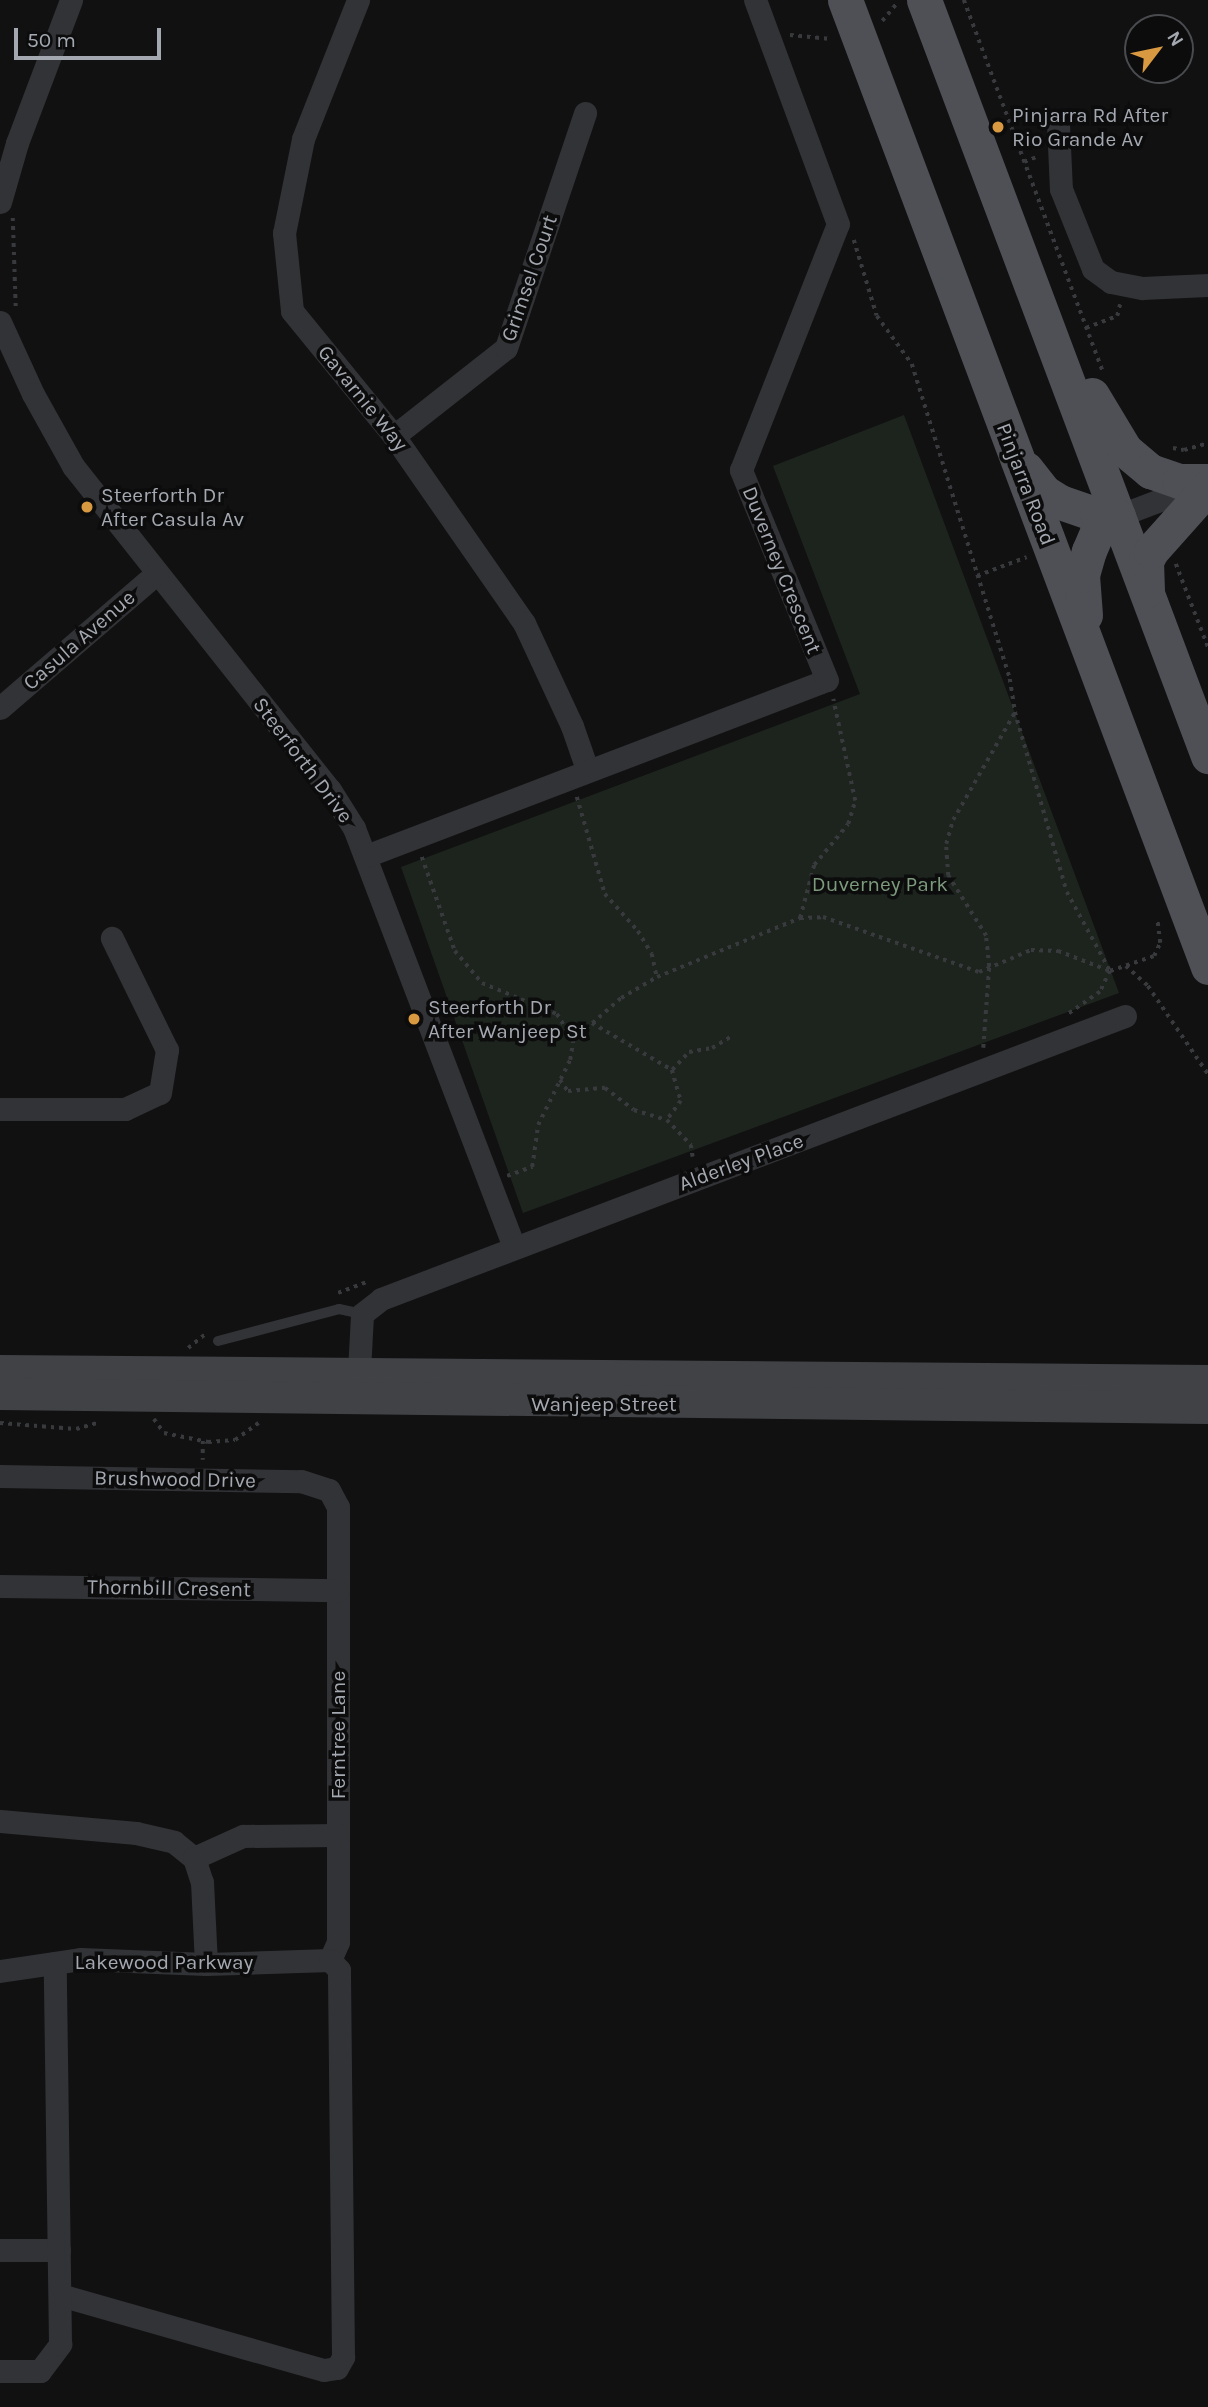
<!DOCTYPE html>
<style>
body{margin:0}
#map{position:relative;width:1208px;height:2407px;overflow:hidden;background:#111112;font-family:Karla,sans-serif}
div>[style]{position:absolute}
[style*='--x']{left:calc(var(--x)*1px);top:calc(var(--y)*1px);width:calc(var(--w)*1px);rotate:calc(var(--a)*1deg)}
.green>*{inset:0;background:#1d241e}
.path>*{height:3.5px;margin-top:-1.75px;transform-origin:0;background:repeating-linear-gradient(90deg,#383a3d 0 3.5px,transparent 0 8.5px)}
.service>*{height:10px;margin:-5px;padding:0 5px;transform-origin:5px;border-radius:5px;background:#323336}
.minor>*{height:23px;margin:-11.5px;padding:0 11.5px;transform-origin:11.5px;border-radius:11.5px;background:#323336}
.secondary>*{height:32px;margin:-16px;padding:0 16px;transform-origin:16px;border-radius:16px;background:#404246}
.primary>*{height:35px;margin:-17.5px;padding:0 17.5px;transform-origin:17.5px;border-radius:17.5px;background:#4e5055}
.dots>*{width:19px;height:19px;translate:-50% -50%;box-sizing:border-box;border:4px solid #0c0c0d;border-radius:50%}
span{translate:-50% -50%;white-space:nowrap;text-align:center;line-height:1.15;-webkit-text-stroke:7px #0c0c0d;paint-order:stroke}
.poi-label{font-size:21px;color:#a4a9b1}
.left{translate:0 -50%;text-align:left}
.street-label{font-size:21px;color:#a4a9b1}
.park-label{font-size:21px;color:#7d9a7d}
.north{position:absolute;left:1124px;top:14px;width:70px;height:70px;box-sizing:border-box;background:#0c0c0d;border:2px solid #494b4f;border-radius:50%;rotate:58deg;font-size:19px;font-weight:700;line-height:28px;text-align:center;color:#a4a9b1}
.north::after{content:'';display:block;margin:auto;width:24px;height:32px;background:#d99941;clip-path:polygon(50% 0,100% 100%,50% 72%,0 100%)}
.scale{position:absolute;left:14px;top:28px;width:147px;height:32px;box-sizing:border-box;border:4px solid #a4a9b1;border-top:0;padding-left:9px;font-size:21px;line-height:24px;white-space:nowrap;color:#a4a9b1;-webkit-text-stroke:5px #0c0c0d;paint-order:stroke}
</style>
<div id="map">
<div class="green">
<div style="clip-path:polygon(904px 415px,1119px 993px,523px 1213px,401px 867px,860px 694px,773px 466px)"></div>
</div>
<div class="path">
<div style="--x:964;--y:0;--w:397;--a:69.5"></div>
<div style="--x:882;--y:21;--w:23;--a:-50"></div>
<div style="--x:790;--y:35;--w:41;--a:5.6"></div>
<div style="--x:1024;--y:162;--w:16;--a:-22"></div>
<div style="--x:13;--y:218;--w:90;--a:88.1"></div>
<div style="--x:854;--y:240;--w:79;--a:73.2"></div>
<div style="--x:877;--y:316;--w:59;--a:53.9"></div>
<div style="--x:912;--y:364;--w:330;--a:72.7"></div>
<div style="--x:1010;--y:679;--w:33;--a:81"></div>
<div style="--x:1015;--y:712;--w:187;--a:73.9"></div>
<div style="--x:1067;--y:892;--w:90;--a:61.4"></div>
<div style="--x:1110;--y:971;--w:23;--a:115"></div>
<div style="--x:1100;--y:992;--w:39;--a:145"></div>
<div style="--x:1086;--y:328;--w:33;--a:-21"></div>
<div style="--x:1117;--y:316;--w:12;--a:-76"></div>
<div style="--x:1173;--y:448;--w:11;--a:10"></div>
<div style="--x:1184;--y:450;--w:25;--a:-16"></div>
<div style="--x:1176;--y:564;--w:89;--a:68.9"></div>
<div style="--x:977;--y:576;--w:53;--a:-20.8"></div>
<div style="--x:577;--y:797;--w:101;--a:73.9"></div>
<div style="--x:605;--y:894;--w:50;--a:48.3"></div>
<div style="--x:638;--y:931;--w:27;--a:59"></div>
<div style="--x:652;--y:954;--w:24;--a:78"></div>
<div style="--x:422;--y:857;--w:100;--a:70.7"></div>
<div style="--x:455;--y:951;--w:42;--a:49.8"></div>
<div style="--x:482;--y:983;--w:81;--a:22.5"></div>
<div style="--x:557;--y:1014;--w:31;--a:58"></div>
<div style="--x:800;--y:918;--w:55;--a:-75.2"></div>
<div style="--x:814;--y:865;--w:53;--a:-50.3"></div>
<div style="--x:848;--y:824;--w:24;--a:-73"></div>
<div style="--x:855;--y:801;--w:104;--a:-102.2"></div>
<div style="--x:1126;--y:966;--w:30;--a:42"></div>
<div style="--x:1148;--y:986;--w:107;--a:55.7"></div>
<div style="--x:592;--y:1023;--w:93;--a:30.4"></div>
<div style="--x:672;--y:1070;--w:32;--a:74"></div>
<div style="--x:681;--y:1101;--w:24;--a:126"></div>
<div style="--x:983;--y:1048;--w:81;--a:-85.8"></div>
<div style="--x:989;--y:967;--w:31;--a:-96"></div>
<div style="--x:986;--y:936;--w:71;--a:-122.3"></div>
<div style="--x:948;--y:876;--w:32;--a:-94"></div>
<div style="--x:946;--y:844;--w:25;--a:-74"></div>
<div style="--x:953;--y:820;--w:125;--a:-60.1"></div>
<div style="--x:672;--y:1070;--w:25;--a:-47"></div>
<div style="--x:689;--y:1052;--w:23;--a:-10"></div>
<div style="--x:712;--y:1048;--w:21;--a:-31"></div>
<div style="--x:560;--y:1080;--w:14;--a:54"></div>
<div style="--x:568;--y:1091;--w:37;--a:-5"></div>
<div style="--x:605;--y:1088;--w:36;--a:37"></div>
<div style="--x:634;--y:1110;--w:34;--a:17"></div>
<div style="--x:667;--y:1120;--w:35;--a:46"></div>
<div style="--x:691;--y:1145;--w:12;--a:81"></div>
<div style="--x:507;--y:1176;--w:27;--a:-20"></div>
<div style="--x:532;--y:1167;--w:42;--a:-81.9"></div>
<div style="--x:538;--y:1125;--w:72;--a:-63.8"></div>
<div style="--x:570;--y:1060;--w:20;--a:-81"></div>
<div style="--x:573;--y:1040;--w:64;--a:-41.2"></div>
<div style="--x:621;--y:998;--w:42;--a:-30.3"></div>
<div style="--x:657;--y:977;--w:155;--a:-22.4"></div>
<div style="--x:800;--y:918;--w:23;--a:-2"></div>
<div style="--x:823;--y:917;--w:165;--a:19.4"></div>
<div style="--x:979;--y:972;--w:56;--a:-22.9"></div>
<div style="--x:1031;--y:950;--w:27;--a:2"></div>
<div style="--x:1058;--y:951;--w:56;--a:21"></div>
<div style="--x:1110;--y:971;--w:46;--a:-18.8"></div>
<div style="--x:1154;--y:956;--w:14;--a:-65"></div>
<div style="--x:1160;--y:943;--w:24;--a:-97"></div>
<div style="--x:338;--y:1293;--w:31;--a:-21"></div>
<div style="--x:188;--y:1348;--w:21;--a:-39"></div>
<div style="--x:154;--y:1419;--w:17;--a:54"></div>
<div style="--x:164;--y:1433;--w:45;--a:11.6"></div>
<div style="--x:208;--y:1442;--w:27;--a:-4"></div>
<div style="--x:235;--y:1440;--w:29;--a:-36"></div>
<div style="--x:0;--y:1423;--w:76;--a:4.5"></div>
<div style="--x:76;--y:1429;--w:25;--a:-16"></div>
<div style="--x:203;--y:1441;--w:19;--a:90"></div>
</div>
<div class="service">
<div style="--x:218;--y:1341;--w:125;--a:-14.8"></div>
<div style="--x:339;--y:1309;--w:24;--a:12"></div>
</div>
<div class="minor">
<div style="--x:358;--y:0;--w:149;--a:111.6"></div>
<div style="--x:303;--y:139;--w:96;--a:101.4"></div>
<div style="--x:284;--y:233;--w:78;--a:84.1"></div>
<div style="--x:292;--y:311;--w:161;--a:50.8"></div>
<div style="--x:394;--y:436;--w:228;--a:55.2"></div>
<div style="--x:524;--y:623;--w:114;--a:65"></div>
<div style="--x:572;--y:726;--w:46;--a:70.8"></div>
<div style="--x:1058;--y:124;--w:65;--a:87.4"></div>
<div style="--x:1061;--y:189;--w:86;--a:68.2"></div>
<div style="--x:1093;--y:269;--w:22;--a:36"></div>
<div style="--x:1111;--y:282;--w:32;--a:11"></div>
<div style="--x:1142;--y:288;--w:66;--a:-2.6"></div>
<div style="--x:0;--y:202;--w:61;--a:-73.9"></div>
<div style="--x:17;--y:143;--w:153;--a:-69.3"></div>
<div style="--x:0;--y:322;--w:79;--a:65.4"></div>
<div style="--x:33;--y:394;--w:82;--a:60.9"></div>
<div style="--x:73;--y:466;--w:414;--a:51.6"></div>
<div style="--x:330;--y:790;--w:45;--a:57.7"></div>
<div style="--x:354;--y:828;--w:449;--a:69.1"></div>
<div style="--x:394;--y:436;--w:142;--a:-38.2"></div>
<div style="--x:506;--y:348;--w:248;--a:-71.4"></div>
<div style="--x:1118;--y:516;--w:85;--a:-20.8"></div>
<div style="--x:0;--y:708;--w:207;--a:-40.7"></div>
<div style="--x:366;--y:856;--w:493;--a:-20.9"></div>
<div style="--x:827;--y:680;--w:227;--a:-112.3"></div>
<div style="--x:741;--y:470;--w:264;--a:-68.5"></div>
<div style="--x:838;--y:224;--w:239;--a:-110.3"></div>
<div style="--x:0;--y:1109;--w:125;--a:0"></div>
<div style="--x:125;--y:1109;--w:38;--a:-25"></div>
<div style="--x:160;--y:1093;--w:44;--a:-80.8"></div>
<div style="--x:167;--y:1050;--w:125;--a:-116.2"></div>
<div style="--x:358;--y:1389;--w:75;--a:-86.9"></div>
<div style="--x:362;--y:1314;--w:24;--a:-38"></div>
<div style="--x:381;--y:1299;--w:796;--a:-20.83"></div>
<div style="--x:0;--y:1476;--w:301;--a:1"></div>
<div style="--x:301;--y:1481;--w:29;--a:18"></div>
<div style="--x:329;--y:1490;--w:19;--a:62"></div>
<div style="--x:338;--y:1507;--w:435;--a:90"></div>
<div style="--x:338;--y:1942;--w:20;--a:114"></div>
<div style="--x:0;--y:1586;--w:338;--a:0.7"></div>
<div style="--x:0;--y:1821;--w:137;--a:5"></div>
<div style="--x:136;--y:1833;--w:39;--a:13"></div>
<div style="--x:174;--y:1842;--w:26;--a:39"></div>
<div style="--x:194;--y:1858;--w:54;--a:-24.2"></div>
<div style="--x:243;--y:1836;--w:95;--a:-0.6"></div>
<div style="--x:194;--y:1858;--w:25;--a:72"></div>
<div style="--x:202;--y:1882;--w:82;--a:87.2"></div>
<div style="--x:0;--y:1971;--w:81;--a:-8.5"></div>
<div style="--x:80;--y:1959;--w:126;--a:2.3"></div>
<div style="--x:206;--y:1964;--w:124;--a:-1.8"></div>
<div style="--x:0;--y:2250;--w:59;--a:0"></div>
<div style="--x:60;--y:2295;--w:274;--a:15.9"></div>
<div style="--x:324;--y:2370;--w:13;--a:-9"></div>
<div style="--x:337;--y:2368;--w:13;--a:-61"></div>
<div style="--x:343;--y:2357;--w:387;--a:-90.6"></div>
<div style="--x:339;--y:1970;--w:13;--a:-132"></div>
<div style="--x:0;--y:2371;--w:40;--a:0"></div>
<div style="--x:40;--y:2371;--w:34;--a:-53"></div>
<div style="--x:60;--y:2344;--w:381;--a:-90.8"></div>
</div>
<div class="secondary">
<div style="--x:0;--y:1371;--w:1208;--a:0.47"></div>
<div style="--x:0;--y:1394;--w:1208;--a:0.66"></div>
</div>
<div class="primary">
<div style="--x:845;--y:0;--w:1033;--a:69.42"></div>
<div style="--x:924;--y:0;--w:808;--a:69.41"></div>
<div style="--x:1092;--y:395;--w:64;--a:59"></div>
<div style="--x:1125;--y:450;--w:33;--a:40"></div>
<div style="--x:1150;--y:471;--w:31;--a:19"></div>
<div style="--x:1179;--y:481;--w:29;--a:0"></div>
<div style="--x:1026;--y:469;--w:29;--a:52"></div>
<div style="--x:1044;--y:492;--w:19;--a:32"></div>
<div style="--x:1060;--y:502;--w:40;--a:18.9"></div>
<div style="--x:1098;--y:515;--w:20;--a:3"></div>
<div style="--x:1147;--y:590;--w:29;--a:-92"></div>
<div style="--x:1146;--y:561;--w:11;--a:-63"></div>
<div style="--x:1151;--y:551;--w:86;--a:-48.3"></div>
<div style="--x:1085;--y:615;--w:40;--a:-94.3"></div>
<div style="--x:1082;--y:575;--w:25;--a:-74"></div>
<div style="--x:1089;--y:551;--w:21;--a:-67"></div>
<div style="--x:1097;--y:532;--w:26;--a:-37"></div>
</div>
<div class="dots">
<div style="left:998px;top:127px;background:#d99941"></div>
<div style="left:87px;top:507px;background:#d99941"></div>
<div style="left:414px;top:1019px;background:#d99941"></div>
</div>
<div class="poi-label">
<span class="left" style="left:1012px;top:127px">Pinjarra Rd After<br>Rio Grande Av</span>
<span class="left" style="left:101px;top:507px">Steerforth Dr<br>After Casula Av</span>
<span class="left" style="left:428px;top:1019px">Steerforth Dr<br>After Wanjeep St</span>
</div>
<div class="street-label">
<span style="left:529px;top:278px;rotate:-71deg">Grimsel Court</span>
<span style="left:363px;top:398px;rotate:51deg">Gavarnie Way</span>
<span style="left:1026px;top:484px;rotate:69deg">Pinjarra Road</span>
<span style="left:782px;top:570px;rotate:68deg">Duverney Crescent</span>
<span style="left:79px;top:640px;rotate:-41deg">Casula Avenue</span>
<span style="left:303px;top:760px;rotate:53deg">Steerforth Drive</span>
<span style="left:741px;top:1162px;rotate:-20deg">Alderley Place</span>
<span style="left:604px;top:1404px">Wanjeep Street</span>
<span style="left:175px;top:1479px;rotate:1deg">Brushwood Drive</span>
<span style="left:169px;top:1588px;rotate:1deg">Thornbill Cresent</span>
<span style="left:338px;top:1735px;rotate:-90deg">Ferntree Lane</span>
<span style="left:164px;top:1962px">Lakewood Parkway</span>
</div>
<div class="park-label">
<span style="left:880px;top:884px">Duverney Park</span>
</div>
<div class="north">N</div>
<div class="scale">50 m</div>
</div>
